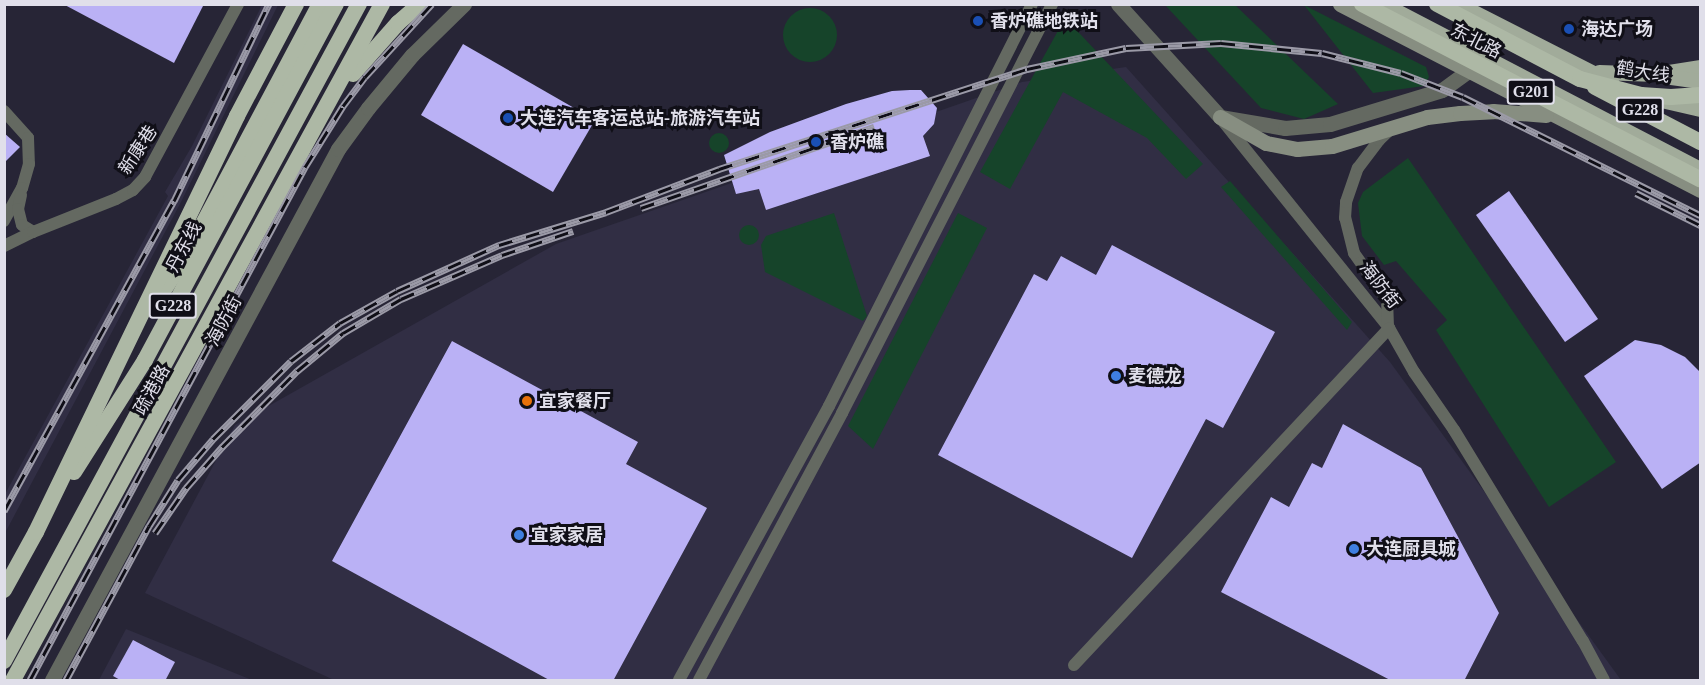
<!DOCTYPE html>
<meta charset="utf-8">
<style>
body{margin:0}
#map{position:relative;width:1705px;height:685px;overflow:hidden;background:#272536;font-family:"Times New Roman","Noto Sans SC",serif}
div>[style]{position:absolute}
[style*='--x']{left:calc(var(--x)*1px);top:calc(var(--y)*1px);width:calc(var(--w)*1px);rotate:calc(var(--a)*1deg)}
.built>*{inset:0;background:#312e44}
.green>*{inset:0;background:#16442a}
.round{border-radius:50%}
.building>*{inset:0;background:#bab1f5}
.minor>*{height:12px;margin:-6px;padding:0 6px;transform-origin:6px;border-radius:6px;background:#646961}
.tertiary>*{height:15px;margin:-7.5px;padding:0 7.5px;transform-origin:7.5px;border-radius:7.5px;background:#646961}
.secondary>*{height:15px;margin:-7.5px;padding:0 7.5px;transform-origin:7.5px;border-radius:7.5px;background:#878e81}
.primary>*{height:15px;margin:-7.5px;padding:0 7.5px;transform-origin:7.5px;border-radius:7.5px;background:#a1ab9a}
.trunk>*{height:16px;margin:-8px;padding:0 8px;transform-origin:8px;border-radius:8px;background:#adb8a5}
.rail>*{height:7px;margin-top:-3.5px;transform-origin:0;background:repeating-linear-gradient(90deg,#100f17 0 14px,#9b9aa7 0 28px);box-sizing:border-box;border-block:2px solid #9b9aa7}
.trunk-bridge>*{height:16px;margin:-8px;padding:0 8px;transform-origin:8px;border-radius:8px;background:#adb8a5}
.dots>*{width:16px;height:16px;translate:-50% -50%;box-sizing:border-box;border:3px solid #100f17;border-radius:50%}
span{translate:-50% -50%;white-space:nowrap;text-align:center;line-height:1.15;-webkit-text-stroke:6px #100f17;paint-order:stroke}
.shield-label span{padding:2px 4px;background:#100f17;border:2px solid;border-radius:4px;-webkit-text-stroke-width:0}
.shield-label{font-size:16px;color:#e0dfea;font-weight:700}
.poi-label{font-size:18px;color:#e0dfea;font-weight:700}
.left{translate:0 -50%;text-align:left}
.street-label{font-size:18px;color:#e0dfea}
.frame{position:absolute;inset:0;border:6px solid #e0dfea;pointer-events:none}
</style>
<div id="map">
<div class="built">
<div style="clip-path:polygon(262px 5px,278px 5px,181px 202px,5px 533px,5px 494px,168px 196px,165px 192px,192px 146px)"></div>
<div style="clip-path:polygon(1126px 67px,1390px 362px,1621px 680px,334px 680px,145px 593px,235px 425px,556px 244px,1022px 82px)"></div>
<div style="clip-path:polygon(126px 629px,252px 680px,99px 680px)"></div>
</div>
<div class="green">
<div style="clip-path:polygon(1165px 5px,1235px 5px,1338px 104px,1304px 119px,1261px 108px)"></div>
<div style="clip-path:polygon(1304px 5px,1426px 67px,1429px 77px,1424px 86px,1373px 93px)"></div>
<div class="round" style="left:783px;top:8px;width:54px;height:54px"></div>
<div style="clip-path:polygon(1065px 18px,1203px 164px,1186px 179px,1147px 138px,1063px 92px,1010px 189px,980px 172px)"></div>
<div class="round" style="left:709px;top:133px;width:20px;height:20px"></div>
<div style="clip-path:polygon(1408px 158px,1616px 462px,1549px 507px,1436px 330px,1447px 320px,1396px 261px,1384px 265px,1362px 236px,1358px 203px,1363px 192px)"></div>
<div style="clip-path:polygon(1230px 181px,1352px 322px,1347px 330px,1221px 187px)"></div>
<div style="clip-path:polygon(834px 213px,867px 316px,863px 321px,765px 272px,761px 245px,766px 236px)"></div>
<div style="clip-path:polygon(958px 213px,987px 228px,873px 449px,848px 426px)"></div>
<div class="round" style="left:739px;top:225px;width:20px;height:20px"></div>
</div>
<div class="building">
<div style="clip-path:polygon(63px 4px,204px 4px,174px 63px)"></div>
<div style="clip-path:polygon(463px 44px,595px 120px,553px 192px,421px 115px)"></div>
<div style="clip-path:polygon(910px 90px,921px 90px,937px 108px,934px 124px,923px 136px,930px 156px,766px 210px,759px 189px,736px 194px,724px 155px,770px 132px,846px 104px,892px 91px)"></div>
<div style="clip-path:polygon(4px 133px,20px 147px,4px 163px)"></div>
<div style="clip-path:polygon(1509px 191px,1598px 319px,1565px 342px,1476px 215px)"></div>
<div style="clip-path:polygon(1112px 245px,1275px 332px,1223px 428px,1206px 419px,1132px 558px,938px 455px,1034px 274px,1047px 281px,1061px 256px,1096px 275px)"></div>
<div style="clip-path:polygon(1635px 340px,1661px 345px,1685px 357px,1701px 373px,1701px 462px,1662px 489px,1584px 376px)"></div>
<div style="clip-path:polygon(452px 341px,638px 442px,626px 464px,707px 508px,613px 681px,551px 681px,332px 561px)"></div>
<div style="clip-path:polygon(1343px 424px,1421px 468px,1499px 613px,1464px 681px,1392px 681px,1221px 592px,1271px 497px,1289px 507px,1312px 463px,1322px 468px)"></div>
<div style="clip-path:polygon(133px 640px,175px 662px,165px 681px,122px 681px,113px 676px)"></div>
</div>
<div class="minor">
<div style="--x:4;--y:111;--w:36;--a:48"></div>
<div style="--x:28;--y:138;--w:26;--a:88"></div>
<div style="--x:29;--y:164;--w:25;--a:106"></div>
<div style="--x:22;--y:188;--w:38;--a:119"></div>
<div style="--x:1222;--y:120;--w:267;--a:51.2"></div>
<div style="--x:1389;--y:328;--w:51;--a:60.4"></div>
<div style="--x:1414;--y:372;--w:70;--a:55.4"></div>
<div style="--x:1454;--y:430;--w:247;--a:58.6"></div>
<div style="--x:1583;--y:641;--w:44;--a:61.7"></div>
<div style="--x:21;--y:195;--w:14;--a:102"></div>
<div style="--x:18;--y:209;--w:16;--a:76"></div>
<div style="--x:22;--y:225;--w:13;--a:32"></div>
<div style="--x:4;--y:246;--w:32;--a:-26"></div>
<div style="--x:33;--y:232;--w:89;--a:-21.7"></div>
<div style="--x:116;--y:199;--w:19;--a:-28"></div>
<div style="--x:133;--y:190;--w:18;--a:-47"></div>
<div style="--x:145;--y:177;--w:196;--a:-61.7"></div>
<div style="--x:1388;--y:327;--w:27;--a:-92"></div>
<div style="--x:1387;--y:300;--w:57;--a:-125.1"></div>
<div style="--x:1354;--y:253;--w:36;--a:-104"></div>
<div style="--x:1345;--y:218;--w:16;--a:-86"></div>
<div style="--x:1346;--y:202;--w:36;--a:-71"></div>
<div style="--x:1358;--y:168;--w:35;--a:-53"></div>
<div style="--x:1379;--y:140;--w:18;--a:-43"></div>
<div style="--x:1074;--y:665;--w:461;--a:-46.9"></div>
<div style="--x:679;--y:680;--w:312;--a:-61.3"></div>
<div style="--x:829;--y:406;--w:450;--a:-63.2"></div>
<div style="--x:699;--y:680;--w:303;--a:-61.8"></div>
<div style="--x:842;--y:413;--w:460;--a:-62.8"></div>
</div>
<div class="tertiary">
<div style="--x:1118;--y:4;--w:152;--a:47.9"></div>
<div style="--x:1220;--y:117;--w:66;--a:9.6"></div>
<div style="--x:1285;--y:128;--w:45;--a:-5.1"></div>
<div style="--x:1330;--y:124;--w:117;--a:-16.9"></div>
<div style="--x:1442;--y:90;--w:32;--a:-36"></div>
<div style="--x:1468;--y:71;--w:54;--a:-62.5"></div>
<div style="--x:52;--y:680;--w:603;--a:-61.69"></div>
<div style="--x:338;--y:149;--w:51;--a:-53.8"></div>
<div style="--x:368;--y:108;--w:69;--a:-50.3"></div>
<div style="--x:412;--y:55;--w:73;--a:-44.4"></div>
</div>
<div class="secondary">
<div style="--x:1340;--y:4;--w:405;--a:27.3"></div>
<div style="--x:1220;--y:117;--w:53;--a:29.5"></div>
<div style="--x:1266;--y:143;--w:32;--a:11"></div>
<div style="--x:1297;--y:149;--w:35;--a:-5"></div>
<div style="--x:1332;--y:146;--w:99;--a:-17"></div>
<div style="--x:1427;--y:117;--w:33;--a:-7"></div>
<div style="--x:1460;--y:113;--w:33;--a:-3"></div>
<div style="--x:1493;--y:111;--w:53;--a:4.3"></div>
</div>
<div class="primary">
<div style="--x:1383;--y:4;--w:357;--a:27.5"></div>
<div style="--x:1458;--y:4;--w:172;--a:27"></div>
<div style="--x:1599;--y:72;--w:57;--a:2"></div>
<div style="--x:1656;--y:74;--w:45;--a:-9"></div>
<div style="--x:1671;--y:77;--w:29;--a:8"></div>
<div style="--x:1661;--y:100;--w:40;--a:13"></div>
</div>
<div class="trunk">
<div style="--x:353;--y:74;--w:68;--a:-48.6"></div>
<div style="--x:398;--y:23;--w:29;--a:-41"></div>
<div style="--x:1595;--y:87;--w:119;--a:27.6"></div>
<div style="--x:152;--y:308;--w:62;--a:-56.8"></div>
<div style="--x:186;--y:256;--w:285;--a:-62"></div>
<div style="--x:74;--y:472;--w:133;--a:-57.6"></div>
<div style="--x:145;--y:360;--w:404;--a:-61.8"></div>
<div style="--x:4;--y:590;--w:66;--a:-61.1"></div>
<div style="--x:36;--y:532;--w:462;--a:-64.2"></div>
<div style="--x:237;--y:116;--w:127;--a:-62.2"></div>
<div style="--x:4;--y:661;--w:747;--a:-61.62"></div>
<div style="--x:13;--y:680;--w:770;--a:-61.37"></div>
</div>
<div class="rail">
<div style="--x:1636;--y:193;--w:72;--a:26.6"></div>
<div style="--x:641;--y:208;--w:247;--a:-19.2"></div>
<div style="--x:4;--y:511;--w:354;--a:-61.3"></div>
<div style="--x:174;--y:201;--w:219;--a:-64.3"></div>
<div style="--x:155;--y:533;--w:55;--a:-55.4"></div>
<div style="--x:186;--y:488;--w:55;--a:-48.7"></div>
<div style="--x:222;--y:447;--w:107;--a:-45.4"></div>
<div style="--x:297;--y:371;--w:60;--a:-39.6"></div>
<div style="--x:343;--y:333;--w:67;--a:-30.4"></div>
<div style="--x:401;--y:299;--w:110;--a:-23.5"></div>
<div style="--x:502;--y:255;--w:75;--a:-18.7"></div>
<div style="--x:30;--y:680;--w:582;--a:-61.81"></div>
<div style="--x:305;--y:167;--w:72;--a:-58.1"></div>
<div style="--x:343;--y:106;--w:36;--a:-53"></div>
<div style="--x:365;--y:77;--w:99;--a:-47.5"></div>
<div style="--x:66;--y:680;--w:175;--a:-61.7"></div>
<div style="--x:149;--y:526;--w:54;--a:-57.8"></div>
<div style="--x:178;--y:480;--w:54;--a:-49.5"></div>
<div style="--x:213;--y:439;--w:110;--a:-45"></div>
<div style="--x:291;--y:361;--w:62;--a:-37.8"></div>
<div style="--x:340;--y:323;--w:65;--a:-29.3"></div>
<div style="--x:397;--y:291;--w:112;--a:-24.3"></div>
<div style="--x:499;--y:245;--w:112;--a:-17.1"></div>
<div style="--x:606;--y:212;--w:121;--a:-20.8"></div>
<div style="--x:719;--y:169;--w:324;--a:-18"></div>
<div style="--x:1027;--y:69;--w:101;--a:-12"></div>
<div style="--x:1126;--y:48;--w:95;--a:-3"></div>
<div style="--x:1221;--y:43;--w:101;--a:5.7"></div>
<div style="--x:1322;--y:53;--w:81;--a:14.2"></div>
<div style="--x:1401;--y:73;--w:66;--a:21.2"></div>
<div style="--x:1463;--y:97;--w:265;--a:26.5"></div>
</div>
<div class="trunk-bridge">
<div style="--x:1362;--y:4;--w:381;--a:27.4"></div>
<div style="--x:1437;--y:4;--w:161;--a:27.7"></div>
<div style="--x:1580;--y:79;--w:63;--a:14.7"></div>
<div style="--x:1641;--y:95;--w:30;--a:4"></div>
<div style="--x:1671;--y:97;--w:29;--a:-4"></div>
</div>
<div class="dots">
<div style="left:978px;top:21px;background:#1a4fb4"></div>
<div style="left:1569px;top:29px;background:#1a4fb4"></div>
<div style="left:508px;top:118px;background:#1a4fb4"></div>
<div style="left:816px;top:142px;background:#1a4fb4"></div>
<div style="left:1116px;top:376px;background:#3f7fe0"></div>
<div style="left:527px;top:401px;background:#e8710a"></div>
<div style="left:519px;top:535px;background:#3f7fe0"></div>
<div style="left:1354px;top:549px;background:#3f7fe0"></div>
</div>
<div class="shield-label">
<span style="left:1531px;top:92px">G201</span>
<span style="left:1640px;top:110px">G228</span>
<span style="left:173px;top:306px">G228</span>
</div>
<div class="poi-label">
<span class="left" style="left:990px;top:21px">香炉礁地铁站</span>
<span class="left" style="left:1581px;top:29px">海达广场</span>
<span class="left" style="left:520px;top:118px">大连汽车客运总站-旅游汽车站</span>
<span class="left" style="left:830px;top:142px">香炉礁</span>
<span class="left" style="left:1128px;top:376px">麦德龙</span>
<span class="left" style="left:539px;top:401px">宜家餐厅</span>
<span class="left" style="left:531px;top:535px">宜家家居</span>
<span class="left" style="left:1366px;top:549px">大连厨具城</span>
</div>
<div class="street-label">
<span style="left:1476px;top:41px;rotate:27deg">东北路</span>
<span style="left:1643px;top:72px;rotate:9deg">鹤大线</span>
<span style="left:138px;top:150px;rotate:-57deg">新康巷</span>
<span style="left:184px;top:247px;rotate:-62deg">丹东线</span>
<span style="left:1380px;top:285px;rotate:52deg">海防街</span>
<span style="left:224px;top:321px;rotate:-62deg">海防街</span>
<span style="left:152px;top:390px;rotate:-61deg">疏港路</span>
</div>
<div class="frame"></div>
</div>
